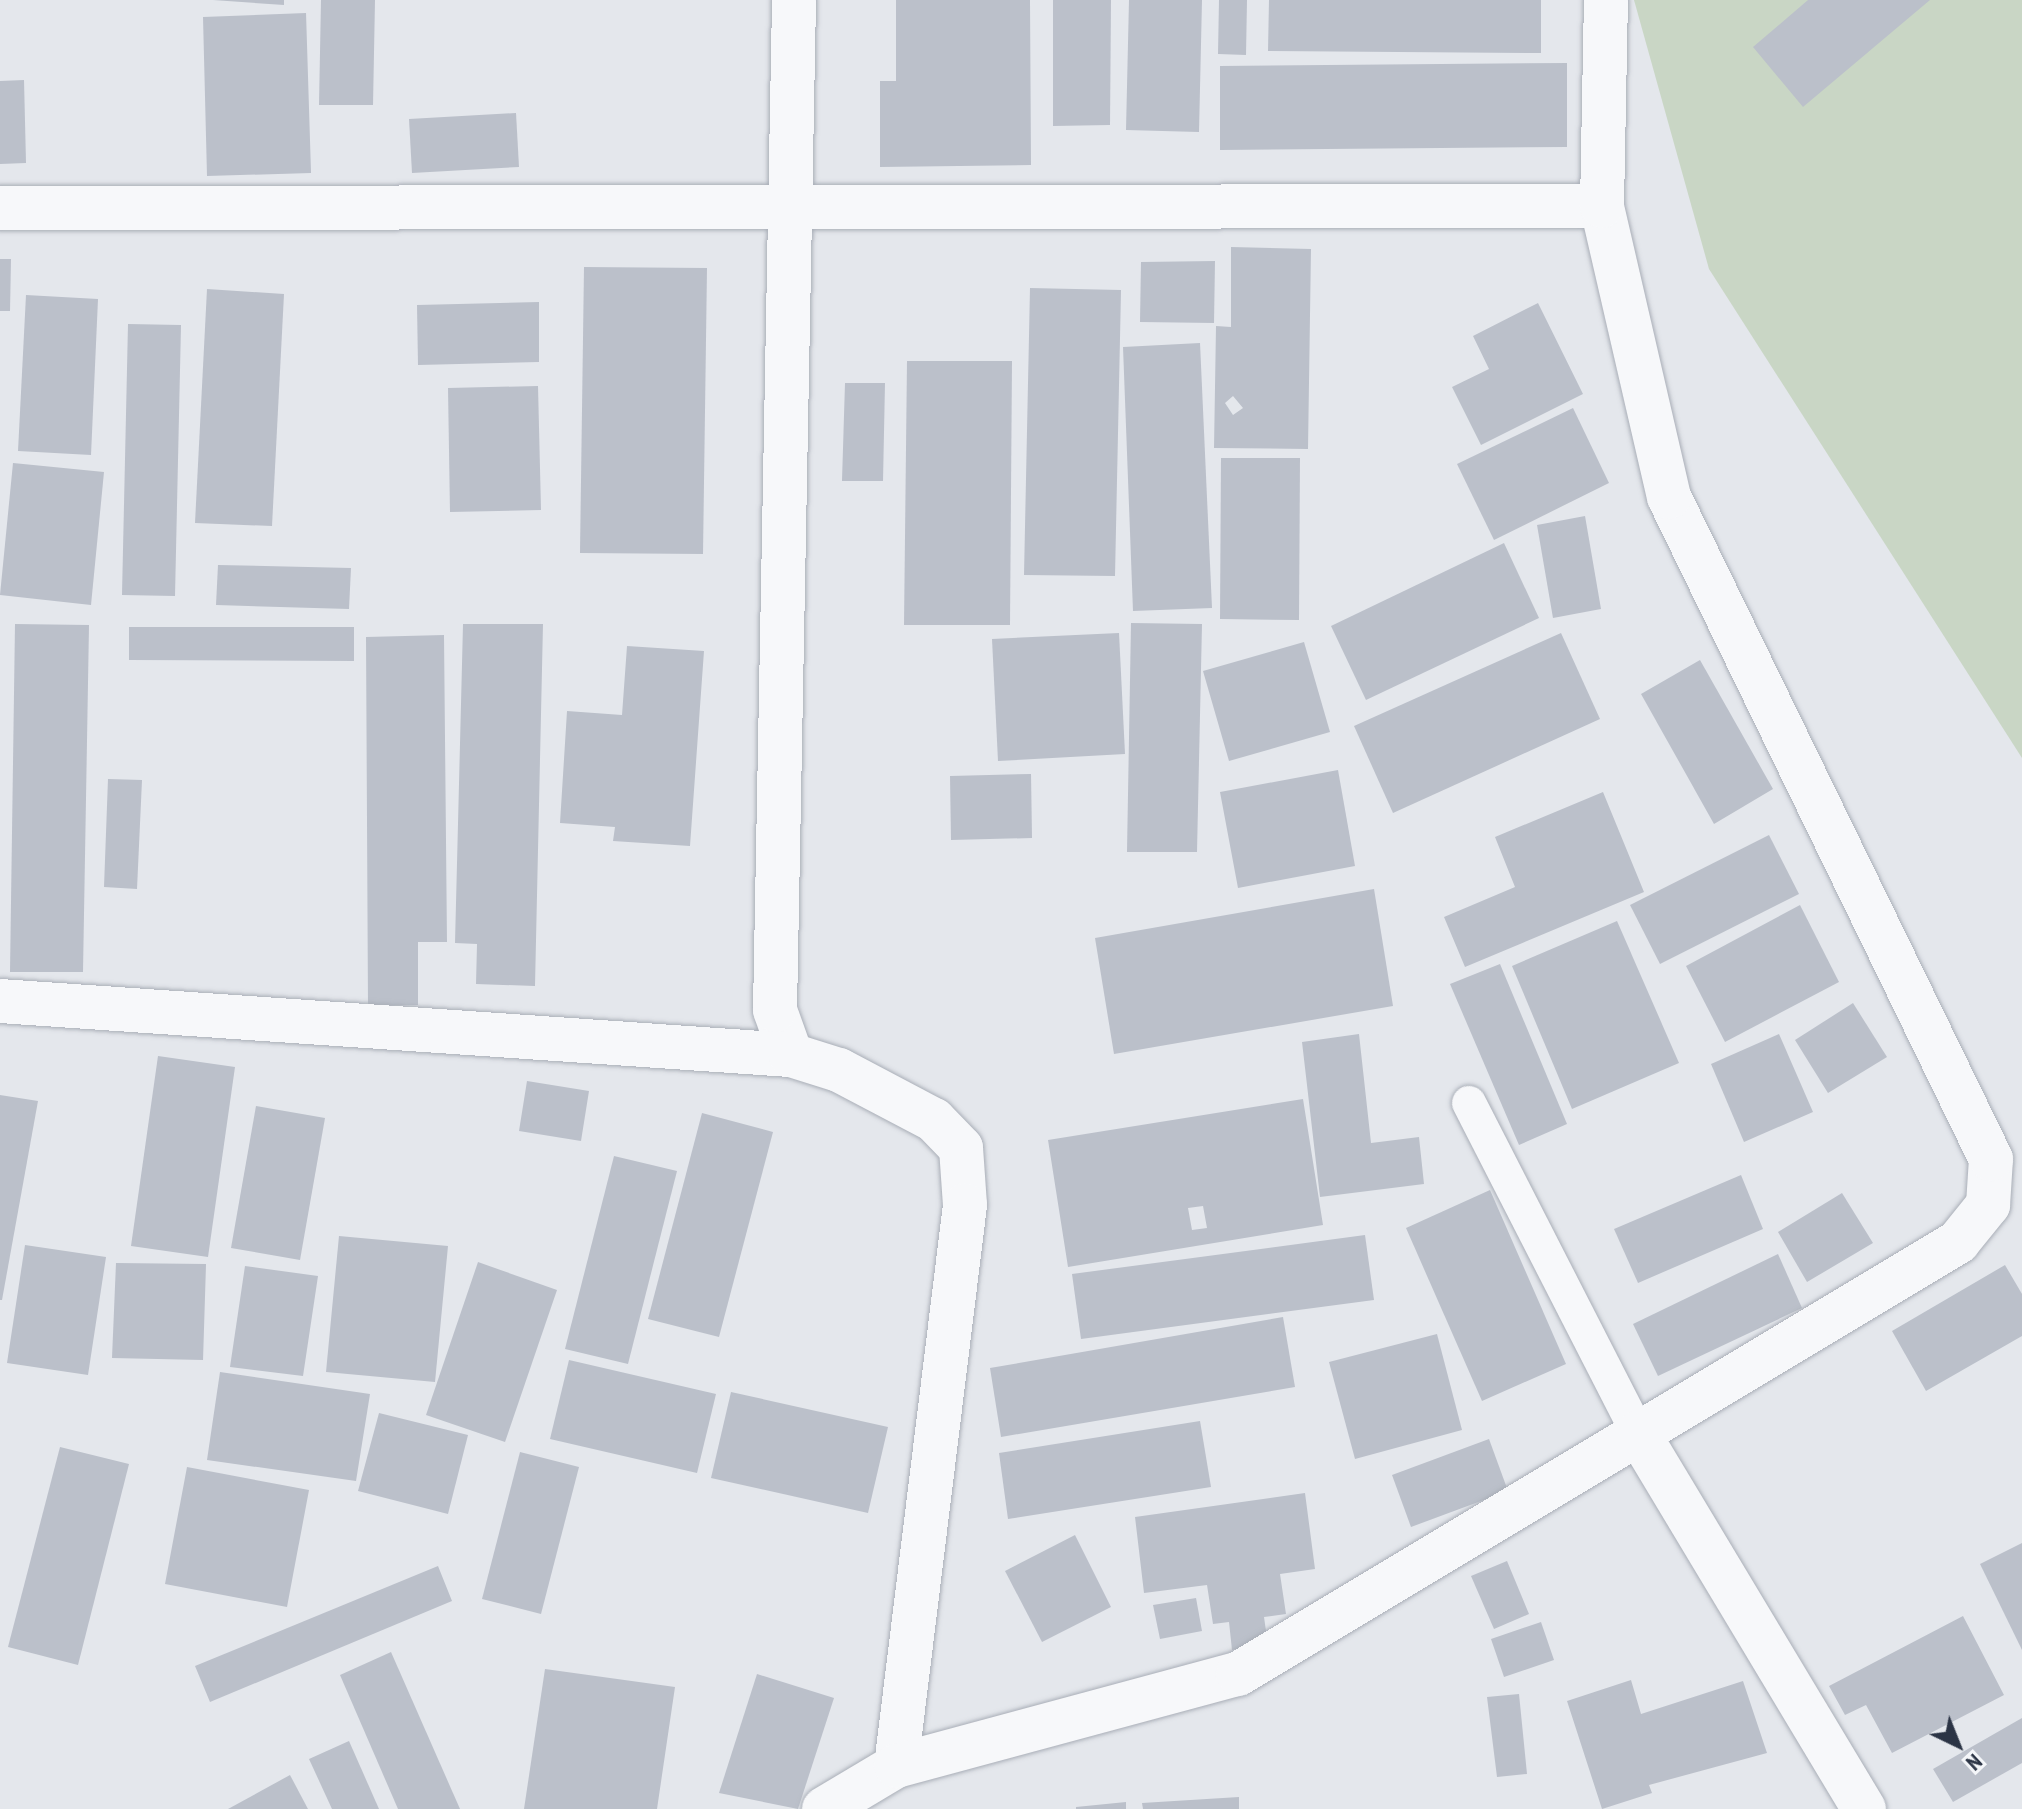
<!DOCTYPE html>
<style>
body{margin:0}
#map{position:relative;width:2022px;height:1809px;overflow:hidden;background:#e4e7ec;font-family:"PT Sans Narrow",sans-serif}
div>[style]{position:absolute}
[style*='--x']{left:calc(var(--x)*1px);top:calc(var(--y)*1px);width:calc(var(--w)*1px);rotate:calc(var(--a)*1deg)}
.green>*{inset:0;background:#c9d6c5}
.building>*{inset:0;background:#bbc0ca}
.roads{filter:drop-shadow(0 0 2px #a9aeb7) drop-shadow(0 0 2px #a9aeb7)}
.service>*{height:34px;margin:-17px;padding:0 17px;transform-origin:17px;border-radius:17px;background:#f7f8fa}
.minor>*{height:44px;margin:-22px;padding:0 22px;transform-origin:22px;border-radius:22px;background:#f7f8fa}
span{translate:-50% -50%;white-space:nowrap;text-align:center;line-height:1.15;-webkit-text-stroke:8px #f4f6f9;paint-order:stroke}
.north{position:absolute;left:1918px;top:1705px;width:80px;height:80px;-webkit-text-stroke:6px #f4f6f9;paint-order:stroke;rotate:137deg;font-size:22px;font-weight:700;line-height:32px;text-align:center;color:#2b3445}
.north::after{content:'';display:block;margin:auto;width:28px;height:36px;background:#2b3445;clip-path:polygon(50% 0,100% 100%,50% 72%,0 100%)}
</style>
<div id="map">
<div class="green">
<div style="clip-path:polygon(1634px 0,2022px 0,2022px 758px,1709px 269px)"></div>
</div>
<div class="building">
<div style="clip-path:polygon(213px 0,284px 0,284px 5px)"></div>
<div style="clip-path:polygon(321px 0,375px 0,373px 105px,319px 105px)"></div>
<div style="clip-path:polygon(896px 0,1030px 0,1031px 165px,880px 167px,880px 81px,896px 81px)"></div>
<div style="clip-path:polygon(1053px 0,1111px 0,1110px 125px,1053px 126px)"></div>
<div style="clip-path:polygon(1129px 0,1202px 0,1199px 132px,1126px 130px)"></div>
<div style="clip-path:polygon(1219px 0,1247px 0,1246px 55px,1218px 54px)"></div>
<div style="clip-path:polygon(1269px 0,1541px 0,1541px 53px,1268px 51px)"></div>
<div style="clip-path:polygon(1808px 0,1930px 0,1803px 107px,1753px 47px)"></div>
<div style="clip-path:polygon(306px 13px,311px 173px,207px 176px,203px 17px)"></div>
<div style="clip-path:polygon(1567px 63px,1567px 147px,1220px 150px,1220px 66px)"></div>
<div style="clip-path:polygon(24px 80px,26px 163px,0 164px,0 81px)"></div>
<div style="clip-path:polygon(516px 113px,519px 167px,412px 173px,409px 119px)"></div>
<div style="clip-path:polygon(evenodd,1231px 247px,1311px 249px,1308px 449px,1214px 448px,1216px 326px,1231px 327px,1231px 247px,1233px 396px,1243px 408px,1233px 415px,1225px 403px,1233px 396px)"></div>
<div style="clip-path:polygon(0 259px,11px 259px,10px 311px,0 311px)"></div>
<div style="clip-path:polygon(1215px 261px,1214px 323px,1140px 322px,1141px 262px)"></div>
<div style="clip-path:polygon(584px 267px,707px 268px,703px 554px,580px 553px)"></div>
<div style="clip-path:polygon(1030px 288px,1121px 290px,1115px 576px,1024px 575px)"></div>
<div style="clip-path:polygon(207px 289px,284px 294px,272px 526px,195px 523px)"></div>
<div style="clip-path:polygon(26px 295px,98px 299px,91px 455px,18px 451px)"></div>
<div style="clip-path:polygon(539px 302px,539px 362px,418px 365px,417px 305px)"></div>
<div style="clip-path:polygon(1538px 303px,1583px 394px,1481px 445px,1452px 387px,1489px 369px,1473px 336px)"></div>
<div style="clip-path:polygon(128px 324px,181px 325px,175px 596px,122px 595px)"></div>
<div style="clip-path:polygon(1200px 343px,1212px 608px,1133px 611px,1123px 347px)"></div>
<div style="clip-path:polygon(907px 361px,1012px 361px,1010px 625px,904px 625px)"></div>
<div style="clip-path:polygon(845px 383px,885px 383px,883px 481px,842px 481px)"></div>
<div style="clip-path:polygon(538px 386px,541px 510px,450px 512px,448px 388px)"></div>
<div style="clip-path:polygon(1573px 408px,1609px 483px,1494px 540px,1457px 464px)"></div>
<div style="clip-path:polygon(1221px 458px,1300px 458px,1299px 620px,1220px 619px)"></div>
<div style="clip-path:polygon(13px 463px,104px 472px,91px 605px,0 595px)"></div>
<div style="clip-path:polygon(1585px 516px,1601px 609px,1553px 618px,1537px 525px)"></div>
<div style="clip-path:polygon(1504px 543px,1539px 618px,1366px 700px,1331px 626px)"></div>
<div style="clip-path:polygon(218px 565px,351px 568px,349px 609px,216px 605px)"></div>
<div style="clip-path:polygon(1131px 623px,1202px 624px,1197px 852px,1127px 852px)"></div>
<div style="clip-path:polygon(15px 624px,89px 625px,83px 972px,10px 972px)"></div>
<div style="clip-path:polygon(463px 624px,543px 624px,535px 986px,476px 984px,477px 944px,455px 943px)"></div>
<div style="clip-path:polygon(129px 627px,354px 627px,354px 661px,129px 660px)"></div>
<div style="clip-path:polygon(1119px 633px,1125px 754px,998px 761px,992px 639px)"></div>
<div style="clip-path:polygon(1561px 633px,1600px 719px,1393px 813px,1354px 726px)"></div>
<div style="clip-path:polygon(444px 635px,447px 942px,418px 942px,418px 1005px,368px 1006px,366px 637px)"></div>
<div style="clip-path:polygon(1304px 642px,1330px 732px,1229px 761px,1203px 671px)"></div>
<div style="clip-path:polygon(627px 646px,704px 651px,690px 846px,613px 841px,615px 827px,560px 823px,567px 711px,622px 715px)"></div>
<div style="clip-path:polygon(1700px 660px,1773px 789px,1714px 824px,1641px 694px)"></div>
<div style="clip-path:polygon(1338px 770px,1355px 866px,1238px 888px,1220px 792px)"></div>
<div style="clip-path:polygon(1031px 774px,1032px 838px,951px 840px,950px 776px)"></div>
<div style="clip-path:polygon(108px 779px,142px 780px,137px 889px,104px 887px)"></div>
<div style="clip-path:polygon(1603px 792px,1644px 892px,1465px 967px,1444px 917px,1515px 887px,1495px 837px)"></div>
<div style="clip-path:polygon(1769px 835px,1799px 894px,1660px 964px,1630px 905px)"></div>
<div style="clip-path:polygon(1374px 889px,1393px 1006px,1114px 1054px,1095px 938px)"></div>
<div style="clip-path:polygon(1800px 905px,1839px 982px,1725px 1042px,1686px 966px)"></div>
<div style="clip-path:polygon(1617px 921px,1679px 1063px,1572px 1109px,1512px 966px)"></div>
<div style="clip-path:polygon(1500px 964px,1567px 1124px,1519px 1145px,1450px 984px)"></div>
<div style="clip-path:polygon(1853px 1003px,1887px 1057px,1828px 1093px,1795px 1040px)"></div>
<div style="clip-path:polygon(1359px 1034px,1371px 1143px,1419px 1137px,1424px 1184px,1320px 1197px,1302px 1042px)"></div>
<div style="clip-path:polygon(1779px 1034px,1813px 1112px,1744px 1142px,1711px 1064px)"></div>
<div style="clip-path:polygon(158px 1056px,235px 1067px,208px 1257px,131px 1246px)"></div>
<div style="clip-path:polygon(527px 1081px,589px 1091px,581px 1141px,519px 1131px)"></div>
<div style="clip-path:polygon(0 1095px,38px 1101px,2px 1300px,0 1300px)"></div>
<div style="clip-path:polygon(evenodd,1303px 1099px,1323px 1225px,1068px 1267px,1048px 1140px,1303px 1099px,1203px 1206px,1207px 1228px,1192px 1230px,1188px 1208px,1203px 1206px)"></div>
<div style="clip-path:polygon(256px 1106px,325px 1118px,300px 1260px,231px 1248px)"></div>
<div style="clip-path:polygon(702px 1113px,773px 1132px,719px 1337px,648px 1319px)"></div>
<div style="clip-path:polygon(614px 1156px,677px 1171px,628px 1364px,565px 1349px)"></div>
<div style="clip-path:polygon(1741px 1175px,1763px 1229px,1638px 1283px,1614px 1229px)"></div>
<div style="clip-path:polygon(1490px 1190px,1566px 1364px,1482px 1401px,1406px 1228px)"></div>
<div style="clip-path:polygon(1842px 1193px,1873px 1243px,1807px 1282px,1778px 1232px)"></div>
<div style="clip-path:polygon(1365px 1235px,1374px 1300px,1081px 1339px,1072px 1274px)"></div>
<div style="clip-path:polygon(339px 1236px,448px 1246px,435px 1382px,326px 1372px)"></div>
<div style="clip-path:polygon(25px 1245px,106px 1257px,88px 1375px,7px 1363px)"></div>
<div style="clip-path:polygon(1778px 1254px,1802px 1308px,1658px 1376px,1633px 1324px)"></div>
<div style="clip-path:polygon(478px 1262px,557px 1290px,505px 1442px,426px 1415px)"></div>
<div style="clip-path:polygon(116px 1263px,206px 1264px,203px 1360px,112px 1358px)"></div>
<div style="clip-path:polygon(2005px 1265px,2022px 1294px,2022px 1336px,1926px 1391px,1892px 1331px)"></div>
<div style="clip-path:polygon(245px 1266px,318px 1276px,303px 1376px,230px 1367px)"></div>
<div style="clip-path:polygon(1283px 1317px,1295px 1387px,1001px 1437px,990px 1368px)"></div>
<div style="clip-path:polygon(1437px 1334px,1462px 1430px,1355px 1459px,1329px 1362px)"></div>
<div style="clip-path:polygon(569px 1360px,716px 1394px,697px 1473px,550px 1439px)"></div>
<div style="clip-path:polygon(220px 1372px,370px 1394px,356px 1481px,207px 1460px)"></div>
<div style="clip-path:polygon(731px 1392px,888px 1427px,868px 1513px,711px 1478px)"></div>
<div style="clip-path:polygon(379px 1413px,468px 1435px,448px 1514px,358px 1491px)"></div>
<div style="clip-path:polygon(1200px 1421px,1211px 1487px,1008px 1519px,999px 1453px)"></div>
<div style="clip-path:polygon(1489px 1439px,1508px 1491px,1411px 1527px,1392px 1475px)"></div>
<div style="clip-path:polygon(60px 1447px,129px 1464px,78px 1665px,8px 1647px)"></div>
<div style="clip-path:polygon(520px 1452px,579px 1467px,541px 1614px,482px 1599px)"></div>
<div style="clip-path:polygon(187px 1467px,309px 1490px,287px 1607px,165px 1584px)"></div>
<div style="clip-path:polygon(1305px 1493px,1315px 1569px,1280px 1574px,1286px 1614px,1264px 1617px,1268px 1645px,1232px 1650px,1229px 1622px,1213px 1624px,1207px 1585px,1144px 1593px,1135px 1517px)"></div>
<div style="clip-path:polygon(1075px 1535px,1111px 1607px,1042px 1642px,1005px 1571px)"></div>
<div style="clip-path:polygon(2022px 1543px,2022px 1650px,1980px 1564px)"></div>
<div style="clip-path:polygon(1507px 1561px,1529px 1614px,1494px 1629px,1471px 1576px)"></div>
<div style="clip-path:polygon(438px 1566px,452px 1601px,210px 1702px,195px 1666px)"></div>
<div style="clip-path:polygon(1196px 1598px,1202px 1631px,1160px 1639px,1153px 1605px)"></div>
<div style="clip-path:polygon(1963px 1616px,2004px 1695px,1892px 1753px,1866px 1705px,1845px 1715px,1829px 1686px)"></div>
<div style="clip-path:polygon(1541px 1622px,1554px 1660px,1504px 1677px,1491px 1639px)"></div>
<div style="clip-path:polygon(391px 1652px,460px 1809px,398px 1809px,340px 1675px)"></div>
<div style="clip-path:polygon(545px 1669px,675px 1687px,657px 1809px,524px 1809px)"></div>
<div style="clip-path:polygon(757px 1674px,834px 1698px,798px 1809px,719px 1793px)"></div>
<div style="clip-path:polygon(1631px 1680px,1641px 1714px,1743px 1681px,1767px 1753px,1649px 1785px,1652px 1793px,1602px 1809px,1567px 1701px)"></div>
<div style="clip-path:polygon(1519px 1694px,1527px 1774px,1497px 1777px,1487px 1697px)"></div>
<div style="clip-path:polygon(2022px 1718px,2022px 1763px,1953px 1802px,1933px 1769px)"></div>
<div style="clip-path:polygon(349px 1741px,379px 1809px,332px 1809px,309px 1759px)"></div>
<div style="clip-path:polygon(290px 1775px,308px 1809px,228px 1809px)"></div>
<div style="clip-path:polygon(1239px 1797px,1239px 1809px,1143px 1809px,1142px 1803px)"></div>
<div style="clip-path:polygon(1126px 1802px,1126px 1809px,1076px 1809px,1076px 1807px)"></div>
</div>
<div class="roads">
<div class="service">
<div style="--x:1469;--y:1103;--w:371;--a:62.9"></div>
</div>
<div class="minor">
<div style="--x:0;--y:208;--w:1602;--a:-0.07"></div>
<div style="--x:0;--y:1001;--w:793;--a:3.91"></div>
<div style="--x:791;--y:1055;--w:50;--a:17.4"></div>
<div style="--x:839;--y:1070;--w:107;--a:27.8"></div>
<div style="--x:934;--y:1120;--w:39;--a:46"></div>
<div style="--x:961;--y:1148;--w:57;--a:86"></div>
<div style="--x:965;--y:1205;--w:565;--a:97.01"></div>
<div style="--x:791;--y:1055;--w:48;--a:-109.6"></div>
<div style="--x:775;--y:1010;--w:1010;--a:-88.92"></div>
<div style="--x:1638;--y:1433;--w:439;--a:59"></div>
<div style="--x:824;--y:1809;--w:84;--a:-30.8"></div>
<div style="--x:896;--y:1766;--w:354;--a:-15.1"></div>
<div style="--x:1238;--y:1674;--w:840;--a:-30.96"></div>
<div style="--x:1958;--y:1242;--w:48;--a:-51"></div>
<div style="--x:1988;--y:1205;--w:46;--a:-86.3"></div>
<div style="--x:1991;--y:1159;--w:736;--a:-115.94"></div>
<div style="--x:1669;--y:497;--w:299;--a:-103"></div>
<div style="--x:1602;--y:206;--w:206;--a:-88.9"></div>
</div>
</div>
<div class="north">N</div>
</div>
